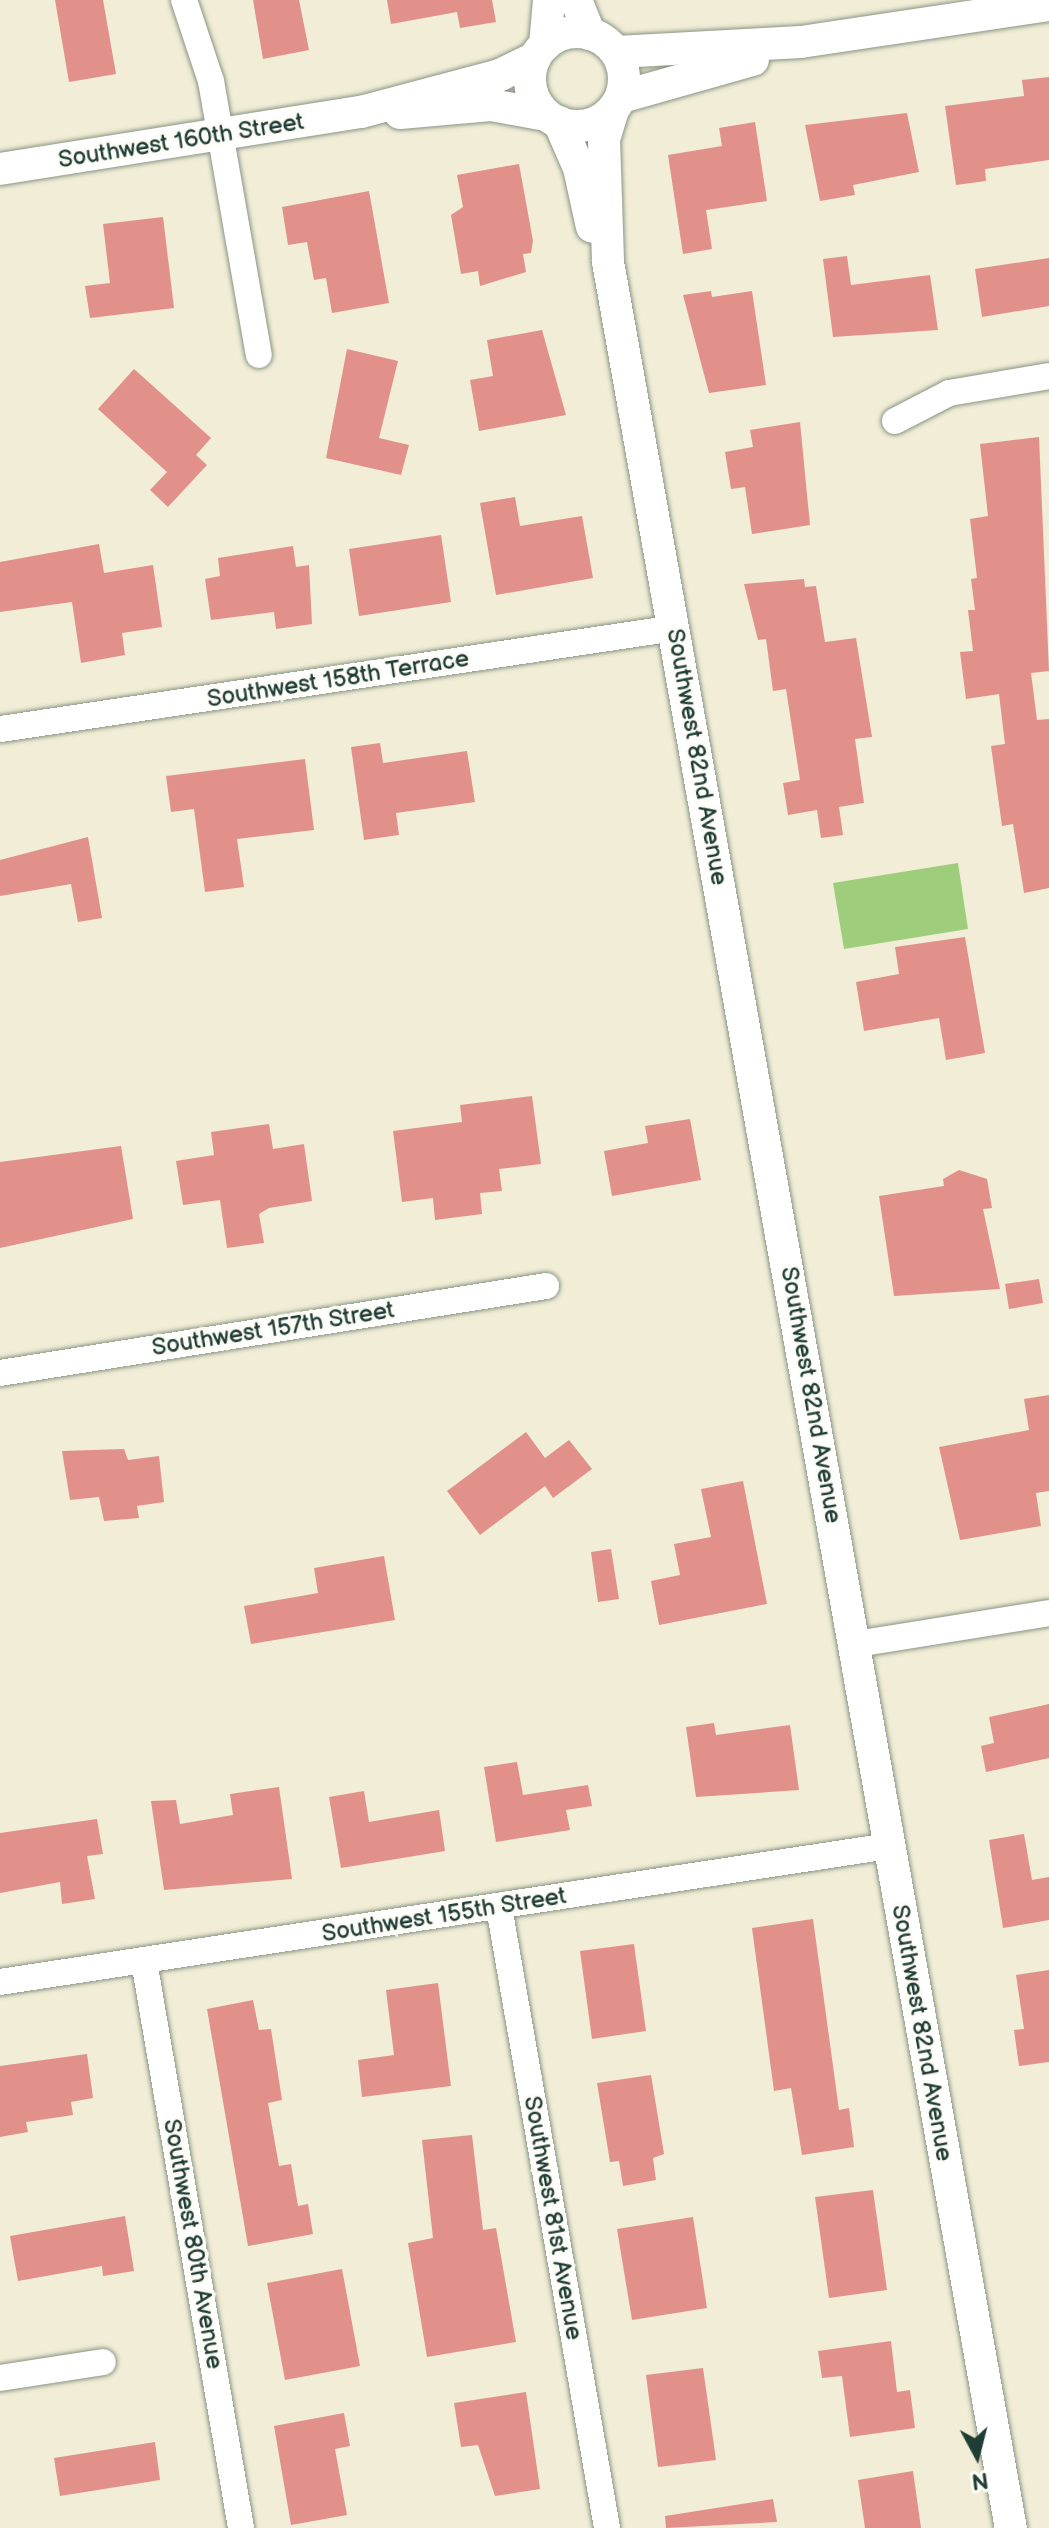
<!DOCTYPE html>
<style>
body{margin:0}
#map{position:relative;width:1049px;height:2528px;overflow:hidden;background:#f1edd6;font-family:"Balsamiq Sans",sans-serif}
div>[style]{position:absolute}
[style*='--x']{left:calc(var(--x)*1px);top:calc(var(--y)*1px);width:calc(var(--w)*1px);rotate:calc(var(--a)*1deg)}
.green>*{inset:0;background:#9ece7c}
.building>*{inset:0;background:#e2908a}
.roads{filter:drop-shadow(0 0 2px #889585) drop-shadow(0 0 2px #889585)}
.minor>*{height:26px;margin:-13px;padding:0 13px;transform-origin:13px;border-radius:13px;background:#fff}
.tertiary>*{height:32px;margin:-16px;padding:0 16px;transform-origin:16px;border-radius:16px;background:#fff}
.tertiary>.ring{margin:-16px;padding:0;box-sizing:content-box;background:none;border:32px solid #fff;border-radius:50%}
span{translate:-50% -50%;white-space:nowrap;text-align:center;line-height:1.15;-webkit-text-stroke:7px #fdfcf7;paint-order:stroke}
.street-label{font-size:24px;color:#1f3d34}
.north{position:absolute;left:937px;top:2416px;width:80px;height:80px;-webkit-text-stroke:6px #fdfcf7;paint-order:stroke;rotate:173deg;font-size:22px;font-weight:700;line-height:32px;text-align:center;color:#1f3d34}
.north::after{content:'';display:block;margin:auto;width:28px;height:36px;background:#1f3d34;clip-path:polygon(50% 0,100% 100%,50% 72%,0 100%)}
</style>
<div id="map">
<div class="green">
<div style="clip-path:polygon(958px 863px,968px 929px,844px 949px,833px 883px)"></div>
</div>
<div class="building">
<div style="clip-path:polygon(55px 0,103px 0,116px 74px,69px 82px)"></div>
<div style="clip-path:polygon(253px 0,299px 0,309px 50px,263px 59px)"></div>
<div style="clip-path:polygon(387px 0,492px 0,496px 22px,460px 28px,457px 12px,391px 24px)"></div>
<div style="clip-path:polygon(1049px 77px,1049px 160px,985px 169px,986px 181px,956px 185px,945px 106px,1024px 96px,1022px 80px)"></div>
<div style="clip-path:polygon(907px 113px,919px 172px,853px 185px,855px 195px,820px 201px,805px 125px)"></div>
<div style="clip-path:polygon(755px 122px,767px 201px,706px 210px,712px 249px,683px 254px,668px 155px,722px 146px,719px 128px)"></div>
<div style="clip-path:polygon(519px 164px,533px 241px,531px 253px,523px 254px,526px 272px,480px 286px,478px 271px,461px 274px,451px 215px,463px 207px,457px 175px)"></div>
<div style="clip-path:polygon(369px 191px,389px 303px,332px 313px,326px 278px,314px 280px,307px 242px,288px 245px,282px 207px)"></div>
<div style="clip-path:polygon(163px 217px,174px 308px,90px 318px,85px 286px,110px 283px,103px 224px)"></div>
<div style="clip-path:polygon(847px 256px,851px 285px,930px 275px,938px 330px,833px 337px,823px 259px)"></div>
<div style="clip-path:polygon(1049px 258px,1049px 306px,982px 317px,975px 269px)"></div>
<div style="clip-path:polygon(711px 291px,712px 297px,752px 291px,766px 385px,709px 393px,683px 295px)"></div>
<div style="clip-path:polygon(542px 330px,566px 415px,479px 431px,470px 380px,493px 376px,487px 340px)"></div>
<div style="clip-path:polygon(347px 349px,398px 361px,379px 438px,409px 445px,401px 475px,326px 458px)"></div>
<div style="clip-path:polygon(134px 369px,211px 438px,196px 455px,207px 465px,168px 507px,150px 490px,167px 472px,98px 409px)"></div>
<div style="clip-path:polygon(800px 422px,810px 525px,752px 534px,745px 487px,731px 489px,725px 452px,753px 447px,750px 430px)"></div>
<div style="clip-path:polygon(1039px 437px,1049px 671px,1031px 673px,1037px 720px,1049px 719px,1049px 888px,1024px 893px,1013px 824px,1002px 826px,991px 746px,1005px 744px,999px 694px,966px 699px,960px 652px,973px 651px,968px 610px,975px 610px,971px 579px,977px 578px,970px 519px,988px 516px,980px 444px)"></div>
<div style="clip-path:polygon(515px 497px,520px 526px,582px 516px,593px 578px,496px 595px,480px 503px)"></div>
<div style="clip-path:polygon(441px 535px,451px 602px,359px 616px,349px 549px)"></div>
<div style="clip-path:polygon(99px 544px,104px 573px,153px 565px,162px 627px,122px 633px,125px 655px,81px 663px,72px 602px,0 612px,0 562px)"></div>
<div style="clip-path:polygon(293px 546px,296px 567px,309px 565px,312px 624px,276px 629px,274px 612px,211px 620px,205px 579px,220px 576px,218px 558px)"></div>
<div style="clip-path:polygon(804px 579px,805px 587px,816px 586px,825px 642px,856px 638px,872px 737px,855px 739px,864px 803px,839px 807px,843px 835px,821px 838px,817px 810px,788px 815px,783px 783px,800px 780px,786px 689px,773px 691px,766px 639px,758px 640px,744px 584px)"></div>
<div style="clip-path:polygon(380px 743px,383px 763px,467px 751px,475px 802px,396px 813px,399px 835px,364px 840px,351px 747px)"></div>
<div style="clip-path:polygon(305px 759px,314px 830px,237px 839px,244px 887px,205px 892px,194px 809px,171px 812px,166px 776px)"></div>
<div style="clip-path:polygon(88px 837px,102px 918px,78px 922px,71px 884px,0 896px,0 860px)"></div>
<div style="clip-path:polygon(965px 937px,985px 1053px,946px 1060px,939px 1018px,864px 1031px,856px 982px,899px 974px,895px 947px)"></div>
<div style="clip-path:polygon(532px 1096px,541px 1164px,499px 1169px,502px 1191px,480px 1193px,482px 1214px,435px 1220px,433px 1198px,402px 1202px,393px 1131px,462px 1122px,460px 1105px)"></div>
<div style="clip-path:polygon(690px 1119px,701px 1180px,612px 1196px,604px 1151px,648px 1143px,645px 1126px)"></div>
<div style="clip-path:polygon(269px 1124px,273px 1149px,304px 1144px,312px 1201px,269px 1208px,259px 1214px,264px 1243px,227px 1248px,220px 1200px,183px 1205px,176px 1161px,214px 1155px,211px 1132px)"></div>
<div style="clip-path:polygon(121px 1146px,133px 1219px,0 1248px,0 1162px)"></div>
<div style="clip-path:polygon(959px 1170px,987px 1179px,992px 1208px,983px 1209px,1000px 1289px,894px 1296px,879px 1196px,944px 1186px,943px 1179px)"></div>
<div style="clip-path:polygon(1039px 1279px,1043px 1303px,1009px 1309px,1005px 1284px)"></div>
<div style="clip-path:polygon(1049px 1395px,1049px 1491px,1036px 1493px,1041px 1526px,960px 1540px,939px 1447px,1029px 1430px,1024px 1399px)"></div>
<div style="clip-path:polygon(526px 1432px,545px 1458px,569px 1440px,592px 1469px,553px 1498px,545px 1486px,480px 1535px,447px 1491px)"></div>
<div style="clip-path:polygon(124px 1449px,128px 1460px,159px 1456px,164px 1502px,137px 1506px,139px 1518px,104px 1521px,99px 1497px,70px 1500px,62px 1451px)"></div>
<div style="clip-path:polygon(743px 1481px,767px 1604px,659px 1625px,651px 1581px,680px 1575px,674px 1544px,711px 1537px,701px 1489px)"></div>
<div style="clip-path:polygon(611px 1549px,619px 1599px,598px 1602px,591px 1552px)"></div>
<div style="clip-path:polygon(384px 1556px,395px 1620px,251px 1644px,244px 1606px,318px 1593px,314px 1568px)"></div>
<div style="clip-path:polygon(1049px 1704px,1049px 1758px,986px 1772px,981px 1746px,994px 1743px,989px 1717px)"></div>
<div style="clip-path:polygon(714px 1723px,716px 1735px,790px 1725px,799px 1790px,696px 1797px,686px 1727px)"></div>
<div style="clip-path:polygon(517px 1762px,523px 1795px,588px 1785px,592px 1806px,566px 1810px,570px 1830px,496px 1842px,484px 1767px)"></div>
<div style="clip-path:polygon(279px 1787px,292px 1879px,164px 1890px,151px 1801px,176px 1800px,180px 1824px,233px 1815px,230px 1794px)"></div>
<div style="clip-path:polygon(364px 1791px,369px 1822px,439px 1810px,445px 1851px,341px 1868px,329px 1797px)"></div>
<div style="clip-path:polygon(97px 1819px,103px 1854px,87px 1856px,95px 1899px,62px 1904px,60px 1882px,0 1893px,0 1833px)"></div>
<div style="clip-path:polygon(1024px 1834px,1032px 1880px,1049px 1877px,1049px 1920px,1003px 1928px,989px 1840px)"></div>
<div style="clip-path:polygon(813px 1919px,839px 2110px,849px 2108px,854px 2147px,802px 2155px,791px 2088px,774px 2091px,752px 1928px)"></div>
<div style="clip-path:polygon(634px 1944px,646px 2031px,592px 2039px,580px 1951px)"></div>
<div style="clip-path:polygon(1049px 1970px,1049px 2062px,1019px 2066px,1014px 2030px,1024px 2029px,1016px 1975px)"></div>
<div style="clip-path:polygon(438px 1983px,451px 2086px,362px 2097px,358px 2060px,394px 2055px,386px 1990px)"></div>
<div style="clip-path:polygon(253px 2000px,259px 2030px,271px 2029px,282px 2100px,268px 2103px,279px 2166px,291px 2164px,298px 2206px,308px 2204px,313px 2234px,248px 2246px,207px 2009px)"></div>
<div style="clip-path:polygon(87px 2054px,93px 2098px,71px 2102px,73px 2115px,26px 2122px,28px 2132px,0 2137px,0 2066px)"></div>
<div style="clip-path:polygon(651px 2075px,664px 2154px,653px 2158px,656px 2180px,623px 2186px,619px 2161px,610px 2162px,597px 2083px)"></div>
<div style="clip-path:polygon(472px 2135px,483px 2230px,496px 2228px,516px 2342px,427px 2357px,408px 2243px,433px 2238px,422px 2140px)"></div>
<div style="clip-path:polygon(873px 2190px,887px 2290px,829px 2298px,815px 2197px)"></div>
<div style="clip-path:polygon(125px 2216px,134px 2271px,103px 2276px,102px 2266px,18px 2281px,10px 2236px)"></div>
<div style="clip-path:polygon(693px 2217px,707px 2308px,632px 2320px,617px 2229px)"></div>
<div style="clip-path:polygon(342px 2269px,360px 2366px,285px 2380px,267px 2283px)"></div>
<div style="clip-path:polygon(891px 2341px,897px 2392px,910px 2390px,915px 2428px,850px 2437px,842px 2376px,822px 2378px,818px 2351px)"></div>
<div style="clip-path:polygon(703px 2368px,716px 2460px,658px 2467px,646px 2375px)"></div>
<div style="clip-path:polygon(526px 2392px,540px 2489px,495px 2496px,478px 2445px,461px 2447px,454px 2403px)"></div>
<div style="clip-path:polygon(344px 2413px,350px 2446px,335px 2449px,347px 2515px,291px 2525px,274px 2426px)"></div>
<div style="clip-path:polygon(155px 2442px,160px 2480px,60px 2496px,54px 2458px)"></div>
<div style="clip-path:polygon(913px 2471px,921px 2528px,865px 2528px,858px 2480px)"></div>
<div style="clip-path:polygon(773px 2499px,777px 2522px,666px 2528px,665px 2516px)"></div>
</div>
<div class="roads">
<div class="minor">
<div style="--x:184;--y:0;--w:85;--a:71.6"></div>
<div style="--x:211;--y:81;--w:278;--a:80.1"></div>
<div style="--x:895;--y:421;--w:61;--a:-27.4"></div>
<div style="--x:949;--y:393;--w:101;--a:-9.6"></div>
<div style="--x:1;--y:729;--w:682;--a:-8.52"></div>
<div style="--x:0;--y:1373;--w:553;--a:-9.05"></div>
<div style="--x:856;--y:1644;--w:195;--a:-9.1"></div>
<div style="--x:499;--y:1907;--w:630;--a:80.13"></div>
<div style="--x:144;--y:1961;--w:575;--a:80.29"></div>
<div style="--x:0;--y:1982;--w:899;--a:-8.7"></div>
<div style="--x:0;--y:2378;--w:104;--a:-8.8"></div>
</div>
<div class="tertiary">
<div style="--x:576;--y:0;--w:37;--a:68"></div>
<div class="ring" style="left:530px;top:32px;width:62px;height:62px"></div>
<div style="--x:545;--y:45;--w:45;--a:-84.9"></div>
<div style="--x:617;--y:52;--w:184;--a:-3.1"></div>
<div style="--x:801;--y:42;--w:251;--a:-8.5"></div>
<div style="--x:621;--y:97;--w:137;--a:-15.7"></div>
<div style="--x:613;--y:110;--w:31;--a:107"></div>
<div style="--x:604;--y:140;--w:122;--a:88.1"></div>
<div style="--x:608;--y:262;--w:2302;--a:79.92"></div>
<div style="--x:400;--y:113;--w:91;--a:-5"></div>
<div style="--x:491;--y:105;--w:56;--a:10.3"></div>
<div style="--x:559;--y:122;--w:50;--a:66.5"></div>
<div style="--x:579;--y:168;--w:60;--a:77.6"></div>
<div style="--x:0;--y:169;--w:365;--a:-9"></div>
<div style="--x:361;--y:112;--w:144;--a:-14.9"></div>
<div style="--x:500;--y:75;--w:39;--a:-26"></div>
</div>
</div>
<div class="street-label">
<span style="left:181px;top:141px;rotate:-9deg">Southwest 160th Street</span>
<span style="left:338px;top:679px;rotate:-9deg">Southwest 158th Terrace</span>
<span style="left:697px;top:757px;rotate:80deg">Southwest 82nd Avenue</span>
<span style="left:273px;top:1329px;rotate:-9deg">Southwest 157th Street</span>
<span style="left:811px;top:1395px;rotate:80deg">Southwest 82nd Avenue</span>
<span style="left:444px;top:1915px;rotate:-9deg">Southwest 155th Street</span>
<span style="left:922px;top:2033px;rotate:80deg">Southwest 82nd Avenue</span>
<span style="left:553px;top:2218px;rotate:80deg">Southwest 81st Avenue</span>
<span style="left:193px;top:2244px;rotate:80deg">Southwest 80th Avenue</span>
</div>
<div class="north">N</div>
</div>
